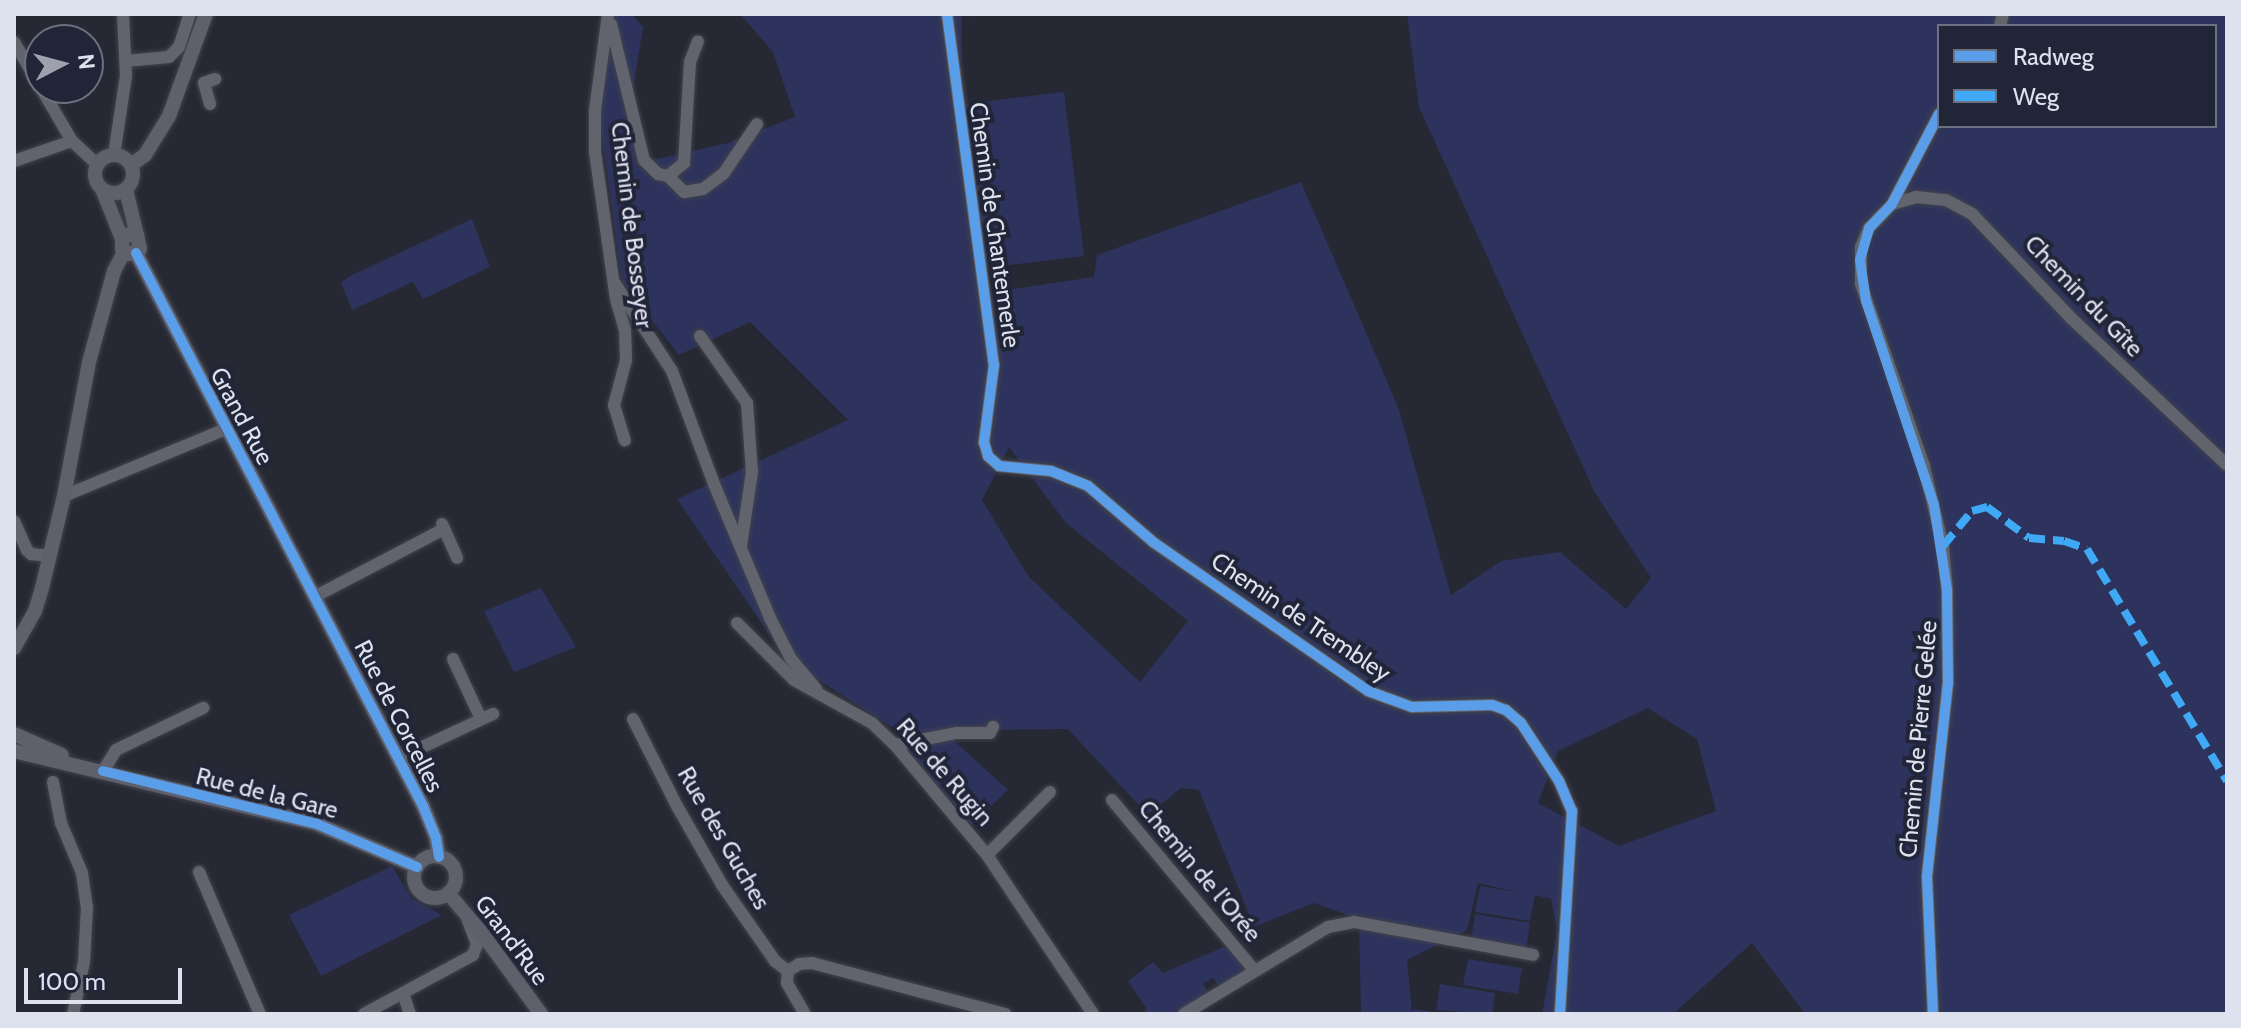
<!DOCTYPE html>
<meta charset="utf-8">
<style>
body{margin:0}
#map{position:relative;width:2241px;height:1028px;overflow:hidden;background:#262833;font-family:Cabin,sans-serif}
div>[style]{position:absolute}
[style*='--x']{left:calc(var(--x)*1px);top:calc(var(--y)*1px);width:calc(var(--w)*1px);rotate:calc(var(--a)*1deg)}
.green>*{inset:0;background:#2d335d}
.roads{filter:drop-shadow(0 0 2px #41434c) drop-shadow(0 0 2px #41434c)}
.minor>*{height:12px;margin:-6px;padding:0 6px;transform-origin:6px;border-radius:6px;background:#62646d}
.major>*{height:14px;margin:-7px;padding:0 7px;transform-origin:7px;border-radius:7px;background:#5e606c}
.major>.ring{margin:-7px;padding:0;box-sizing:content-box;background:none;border:14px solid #5e606c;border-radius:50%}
.quiet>*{height:8px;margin-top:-4px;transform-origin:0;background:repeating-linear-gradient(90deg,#3fa9f5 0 16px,transparent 0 24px)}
.cycleway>*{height:10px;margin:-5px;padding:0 5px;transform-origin:5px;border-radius:5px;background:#5a9eea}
span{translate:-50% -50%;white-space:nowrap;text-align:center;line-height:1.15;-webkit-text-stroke:8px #212538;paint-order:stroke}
.street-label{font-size:24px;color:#dee1ee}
.frame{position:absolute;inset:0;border:16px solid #dee1ee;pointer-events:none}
.legend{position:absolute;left:1937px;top:24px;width:280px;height:104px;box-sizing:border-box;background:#212538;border:2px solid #6d7081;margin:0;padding:10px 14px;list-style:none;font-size:24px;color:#dee1ee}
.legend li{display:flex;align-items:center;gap:16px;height:40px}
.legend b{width:40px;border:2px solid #6d7081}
.north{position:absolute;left:24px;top:24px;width:80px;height:80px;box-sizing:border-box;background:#212538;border:2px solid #6d7081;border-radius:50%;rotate:84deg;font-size:22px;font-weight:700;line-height:32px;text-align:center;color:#dee1ee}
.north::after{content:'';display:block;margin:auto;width:28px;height:36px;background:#9ea0ad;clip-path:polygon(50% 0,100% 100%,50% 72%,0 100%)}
.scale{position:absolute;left:24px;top:968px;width:158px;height:36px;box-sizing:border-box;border:4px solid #dee1ee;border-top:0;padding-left:10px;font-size:24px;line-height:28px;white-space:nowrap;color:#dee1ee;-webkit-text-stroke:6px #212538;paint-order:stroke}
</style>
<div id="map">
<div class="green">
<div style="clip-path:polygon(evenodd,622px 14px,632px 14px,643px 27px,631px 102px,648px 161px,728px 143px,795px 117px,773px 52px,740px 14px,962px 14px,961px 104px,985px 293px,1094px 277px,1097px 255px,1301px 182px,1398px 407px,1451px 595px,1501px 561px,1560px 552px,1626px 609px,1651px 578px,1595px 493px,1419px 107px,1407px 14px,2227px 14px,2227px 1014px,1805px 1014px,1752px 943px,1673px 1014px,1542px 1014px,1557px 931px,1551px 899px,1535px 895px,1530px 921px,1475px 912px,1480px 886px,1517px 892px,1478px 883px,1467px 930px,1407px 960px,1412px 1012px,1414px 1009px,1445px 1014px,1361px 1014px,1359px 919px,1314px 903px,1254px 927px,1199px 790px,1181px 788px,1148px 815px,1068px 729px,954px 730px,904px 735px,786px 659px,677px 499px,848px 420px,750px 322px,679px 355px,622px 282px,599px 112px,613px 17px,622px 14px,1939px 26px,2215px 26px,2215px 126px,1939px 126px,1939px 26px,622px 14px,1009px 447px,1066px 523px,1188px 621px,1140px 682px,1028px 576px,982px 500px,1009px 447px,622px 14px,1648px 708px,1697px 739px,1716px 811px,1619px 846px,1538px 803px,1558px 751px,1648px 708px)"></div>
<div style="clip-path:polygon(1064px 92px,1084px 256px,985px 268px,965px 104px)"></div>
<div style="clip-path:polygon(472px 219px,490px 267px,423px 299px,413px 282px,352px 310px,341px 283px,348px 277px)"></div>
<div style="clip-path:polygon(541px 588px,576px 647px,514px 672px,484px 611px)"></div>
<div style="clip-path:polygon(950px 737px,1008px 790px,971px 825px,909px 751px)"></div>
<div style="clip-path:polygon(392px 866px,411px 898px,442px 915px,321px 976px,289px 915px)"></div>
<div style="clip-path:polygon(1475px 914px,1530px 923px,1526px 949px,1471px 940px)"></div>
<div style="clip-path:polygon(1226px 946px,1241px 964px,1243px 972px,1223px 985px,1217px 984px,1213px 978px,1203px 984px,1209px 993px,1177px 1014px,1145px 1014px,1146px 1008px,1128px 981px,1153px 962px,1163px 973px)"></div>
<div style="clip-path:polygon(1468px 959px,1522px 968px,1518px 994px,1463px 985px)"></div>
<div style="clip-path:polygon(1440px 984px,1495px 993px,1492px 1014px,1436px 1010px)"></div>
</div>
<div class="roads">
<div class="minor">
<div style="--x:608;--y:14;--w:97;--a:97.7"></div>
<div style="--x:595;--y:110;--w:42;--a:90"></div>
<div style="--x:595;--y:152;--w:148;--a:81.9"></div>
<div style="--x:616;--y:299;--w:32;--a:74"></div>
<div style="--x:625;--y:330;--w:30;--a:88"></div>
<div style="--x:626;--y:360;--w:47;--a:104.9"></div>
<div style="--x:614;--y:405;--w:37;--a:73"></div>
<div style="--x:947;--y:14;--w:354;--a:82.4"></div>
<div style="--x:994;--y:365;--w:78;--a:97.4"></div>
<div style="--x:984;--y:442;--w:15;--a:74"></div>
<div style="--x:988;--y:456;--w:15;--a:42"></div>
<div style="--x:999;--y:466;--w:52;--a:5.5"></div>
<div style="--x:1051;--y:471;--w:40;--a:22"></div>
<div style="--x:1088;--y:486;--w:86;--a:40.7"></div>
<div style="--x:1153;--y:542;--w:262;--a:34.7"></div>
<div style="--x:1368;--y:691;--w:47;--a:20"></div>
<div style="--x:1412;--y:707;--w:80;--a:-1.4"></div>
<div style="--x:1492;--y:705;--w:15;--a:20"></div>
<div style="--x:1506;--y:710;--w:20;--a:41"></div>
<div style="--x:1521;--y:723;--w:69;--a:56.8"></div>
<div style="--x:1559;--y:781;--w:33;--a:67"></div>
<div style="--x:1572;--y:811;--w:203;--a:93.4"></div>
<div style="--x:611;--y:24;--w:140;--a:76.4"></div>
<div style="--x:644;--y:160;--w:20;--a:45"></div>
<div style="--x:658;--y:174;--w:10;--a:11"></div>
<div style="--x:668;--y:176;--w:21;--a:-39"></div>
<div style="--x:684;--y:163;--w:101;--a:-86.6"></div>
<div style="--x:690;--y:62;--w:22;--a:-69"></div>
<div style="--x:2000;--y:26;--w:12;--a:-76"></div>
<div style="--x:14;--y:42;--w:51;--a:59.4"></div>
<div style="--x:126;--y:61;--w:43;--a:-5.3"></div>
<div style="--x:169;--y:57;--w:14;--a:-45"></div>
<div style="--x:179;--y:47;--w:35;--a:-72"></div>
<div style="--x:41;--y:88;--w:61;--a:59.7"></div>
<div style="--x:72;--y:141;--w:34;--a:43"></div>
<div style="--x:210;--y:104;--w:22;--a:-106"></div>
<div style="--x:204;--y:83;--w:12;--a:-20"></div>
<div style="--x:114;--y:155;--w:80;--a:-81.4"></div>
<div style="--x:126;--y:76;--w:62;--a:-92.8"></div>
<div style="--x:14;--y:161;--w:61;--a:-19"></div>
<div style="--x:668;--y:176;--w:23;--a:45"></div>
<div style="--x:684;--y:192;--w:19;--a:-9"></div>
<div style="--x:703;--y:189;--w:26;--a:-37"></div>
<div style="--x:724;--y:173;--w:59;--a:-56"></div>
<div style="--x:1892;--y:204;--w:102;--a:-62.4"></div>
<div style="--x:614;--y:282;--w:106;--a:56.9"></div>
<div style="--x:672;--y:371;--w:121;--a:69.6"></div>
<div style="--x:714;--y:484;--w:145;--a:67.3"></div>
<div style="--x:770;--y:618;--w:46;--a:62.9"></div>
<div style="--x:791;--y:659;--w:39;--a:50"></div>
<div style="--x:700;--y:336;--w:82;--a:55"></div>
<div style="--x:747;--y:403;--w:69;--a:85.9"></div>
<div style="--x:752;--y:472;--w:75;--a:98.5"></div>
<div style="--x:64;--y:496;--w:175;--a:-22.5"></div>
<div style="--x:14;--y:521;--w:32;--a:66"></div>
<div style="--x:27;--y:550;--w:6;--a:45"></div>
<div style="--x:31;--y:554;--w:19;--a:6"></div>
<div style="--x:442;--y:524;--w:37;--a:66"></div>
<div style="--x:314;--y:597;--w:147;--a:-27.6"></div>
<div style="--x:737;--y:623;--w:81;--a:45"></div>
<div style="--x:794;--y:680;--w:89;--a:28.9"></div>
<div style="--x:872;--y:723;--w:32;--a:44"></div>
<div style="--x:895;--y:745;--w:143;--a:50.1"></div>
<div style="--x:987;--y:855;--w:191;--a:56.3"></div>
<div style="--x:453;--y:659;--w:66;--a:65"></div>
<div style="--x:633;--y:719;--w:97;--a:63.2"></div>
<div style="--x:677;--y:806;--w:91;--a:60.3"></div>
<div style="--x:722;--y:885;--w:93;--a:55.1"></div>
<div style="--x:775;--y:961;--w:16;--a:38"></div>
<div style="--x:895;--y:745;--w:63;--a:-11"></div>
<div style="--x:957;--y:733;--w:33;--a:0"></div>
<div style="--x:990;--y:733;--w:7;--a:-63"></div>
<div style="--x:399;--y:758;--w:104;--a:-25.1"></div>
<div style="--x:103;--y:771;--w:25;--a:-58"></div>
<div style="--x:116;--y:750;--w:97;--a:-25.8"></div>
<div style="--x:53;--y:782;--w:42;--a:79"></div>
<div style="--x:61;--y:823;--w:54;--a:67.2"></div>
<div style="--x:82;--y:873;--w:34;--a:82"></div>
<div style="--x:87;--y:907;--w:55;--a:93.1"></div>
<div style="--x:84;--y:962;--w:53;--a:101.9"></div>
<div style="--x:1112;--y:800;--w:222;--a:50.1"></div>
<div style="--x:987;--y:855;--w:89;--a:-45"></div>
<div style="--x:199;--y:872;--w:155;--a:66.8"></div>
<div style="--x:788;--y:971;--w:13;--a:-32"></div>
<div style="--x:799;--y:964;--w:13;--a:-4"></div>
<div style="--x:812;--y:963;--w:200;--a:14.8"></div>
<div style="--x:788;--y:971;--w:12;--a:95"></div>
<div style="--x:787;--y:983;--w:36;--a:60"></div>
<div style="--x:403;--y:993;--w:22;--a:72"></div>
<div style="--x:364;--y:1014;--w:124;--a:-28.4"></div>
<div style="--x:473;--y:955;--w:12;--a:-70"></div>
<div style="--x:477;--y:944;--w:26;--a:-111"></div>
<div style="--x:1184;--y:1014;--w:168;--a:-31.1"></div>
<div style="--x:1328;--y:927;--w:26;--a:-11"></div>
<div style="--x:1354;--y:922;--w:182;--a:10.4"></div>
<div style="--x:1933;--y:1014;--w:138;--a:-92.5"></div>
<div style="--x:1927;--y:876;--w:194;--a:-83.8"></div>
<div style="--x:1948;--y:683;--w:93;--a:-90.6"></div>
<div style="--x:1947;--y:590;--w:44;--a:-95.2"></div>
<div style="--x:1943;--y:546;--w:82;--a:-103.4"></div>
<div style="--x:1924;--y:466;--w:193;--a:-109.1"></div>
<div style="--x:1861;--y:284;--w:37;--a:-90"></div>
<div style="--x:1861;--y:247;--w:21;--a:-67"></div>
<div style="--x:1869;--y:228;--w:33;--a:-46"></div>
<div style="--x:1892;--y:204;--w:25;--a:-16"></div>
<div style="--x:1916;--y:197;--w:30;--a:6"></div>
<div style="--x:1946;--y:200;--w:30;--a:28"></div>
<div style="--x:1972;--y:214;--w:144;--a:46.4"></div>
<div style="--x:2071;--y:318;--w:214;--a:43.3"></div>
</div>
<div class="major">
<div class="ring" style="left:95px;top:155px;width:24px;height:24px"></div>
<div style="--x:131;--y:165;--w:17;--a:-36"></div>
<div style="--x:145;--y:155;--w:46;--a:-58.4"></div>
<div style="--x:169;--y:116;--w:109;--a:-70.1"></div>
<div style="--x:102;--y:189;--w:54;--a:68.2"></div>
<div style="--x:122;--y:239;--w:10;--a:90"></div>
<div style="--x:122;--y:249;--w:9;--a:32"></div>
<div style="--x:130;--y:254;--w:11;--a:-27"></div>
<div style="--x:140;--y:249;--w:14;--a:-102"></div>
<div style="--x:137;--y:235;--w:7;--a:-172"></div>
<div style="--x:130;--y:234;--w:9;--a:148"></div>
<div style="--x:126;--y:190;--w:46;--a:76.3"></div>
<div style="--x:136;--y:253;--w:623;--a:62.57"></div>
<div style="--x:423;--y:806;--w:35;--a:68"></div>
<div style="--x:436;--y:838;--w:19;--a:81"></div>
<div style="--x:14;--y:648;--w:43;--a:-60.4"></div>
<div style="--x:35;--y:611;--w:24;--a:-73"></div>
<div style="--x:42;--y:588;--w:95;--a:-76.6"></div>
<div style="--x:64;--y:496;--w:136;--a:-79.4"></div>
<div style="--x:89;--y:362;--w:94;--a:-74.6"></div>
<div style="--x:114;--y:271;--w:21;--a:-62"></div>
<div style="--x:14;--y:734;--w:52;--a:23.6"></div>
<div style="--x:14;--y:751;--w:312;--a:13.5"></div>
<div style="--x:317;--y:824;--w:109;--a:23.3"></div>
<div class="ring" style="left:414px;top:856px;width:28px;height:28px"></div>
<div style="--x:448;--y:893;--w:51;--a:49.8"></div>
<div style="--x:481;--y:932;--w:102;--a:53.8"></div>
</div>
</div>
<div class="quiet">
<div style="--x:1943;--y:546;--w:45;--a:-50.4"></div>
<div style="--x:1972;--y:511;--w:16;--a:-15"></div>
<div style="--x:1987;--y:507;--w:52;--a:36.4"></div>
<div style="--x:2029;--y:538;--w:35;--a:5"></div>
<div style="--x:2064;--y:541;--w:24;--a:19"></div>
<div style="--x:2087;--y:549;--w:271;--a:58.9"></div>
</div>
<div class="cycleway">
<div style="--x:947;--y:14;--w:354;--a:82.4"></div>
<div style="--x:994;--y:365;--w:78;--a:97.4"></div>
<div style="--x:984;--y:442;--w:15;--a:74"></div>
<div style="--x:988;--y:456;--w:15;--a:42"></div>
<div style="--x:999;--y:466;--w:52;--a:5.5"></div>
<div style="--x:1051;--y:471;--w:40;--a:22"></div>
<div style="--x:1088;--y:486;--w:86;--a:40.7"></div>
<div style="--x:1153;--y:542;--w:262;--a:34.7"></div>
<div style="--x:1368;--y:691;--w:47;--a:20"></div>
<div style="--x:1412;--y:707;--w:80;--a:-1.4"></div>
<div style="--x:1492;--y:705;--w:15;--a:20"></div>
<div style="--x:1506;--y:710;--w:20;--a:41"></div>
<div style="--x:1521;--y:723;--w:69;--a:56.8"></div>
<div style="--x:1559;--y:781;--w:33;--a:67"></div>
<div style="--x:1572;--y:811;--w:203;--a:93.4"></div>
<div style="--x:136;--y:253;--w:623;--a:62.57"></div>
<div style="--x:423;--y:806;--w:35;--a:68"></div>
<div style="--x:436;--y:838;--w:19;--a:81"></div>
<div style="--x:103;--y:771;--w:220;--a:13.9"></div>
<div style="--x:317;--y:824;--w:109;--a:23.3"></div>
<div style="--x:1933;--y:1014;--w:138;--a:-92.5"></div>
<div style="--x:1927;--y:876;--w:194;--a:-83.8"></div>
<div style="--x:1948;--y:683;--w:93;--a:-90.6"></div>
<div style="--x:1947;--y:590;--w:86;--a:-98.7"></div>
<div style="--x:1934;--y:505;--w:215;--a:-108.4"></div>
<div style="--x:1866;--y:301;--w:41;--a:-98.3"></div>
<div style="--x:1860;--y:260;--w:33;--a:-74"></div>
<div style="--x:1869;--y:228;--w:33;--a:-46"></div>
<div style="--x:1892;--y:204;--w:102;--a:-62.4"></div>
</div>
<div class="street-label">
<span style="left:632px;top:225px;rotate:83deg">Chemin de Bosseyer</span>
<span style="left:995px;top:225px;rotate:82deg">Chemin de Chantemerle</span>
<span style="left:2084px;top:296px;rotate:46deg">Chemin du Gîte</span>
<span style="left:242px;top:416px;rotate:62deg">Grand Rue</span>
<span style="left:1301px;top:617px;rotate:34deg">Chemin de Trembley</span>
<span style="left:399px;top:716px;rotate:63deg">Rue de Corcelles</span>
<span style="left:1918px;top:739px;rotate:-85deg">Chemin de Pierre Gelée</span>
<span style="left:945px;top:772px;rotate:49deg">Rue de Rugin</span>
<span style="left:267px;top:793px;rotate:14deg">Rue de la Gare</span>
<span style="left:724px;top:838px;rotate:60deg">Rue des Guches</span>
<span style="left:1200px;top:871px;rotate:50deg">Chemin de l'Orée</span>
<span style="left:512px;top:940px;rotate:53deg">Grand'Rue</span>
</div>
<div class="frame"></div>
<ul class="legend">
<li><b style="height:10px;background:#5a9eea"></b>Radweg</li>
<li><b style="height:10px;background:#3fa9f5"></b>Weg</li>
</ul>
<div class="north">N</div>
<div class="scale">100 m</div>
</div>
